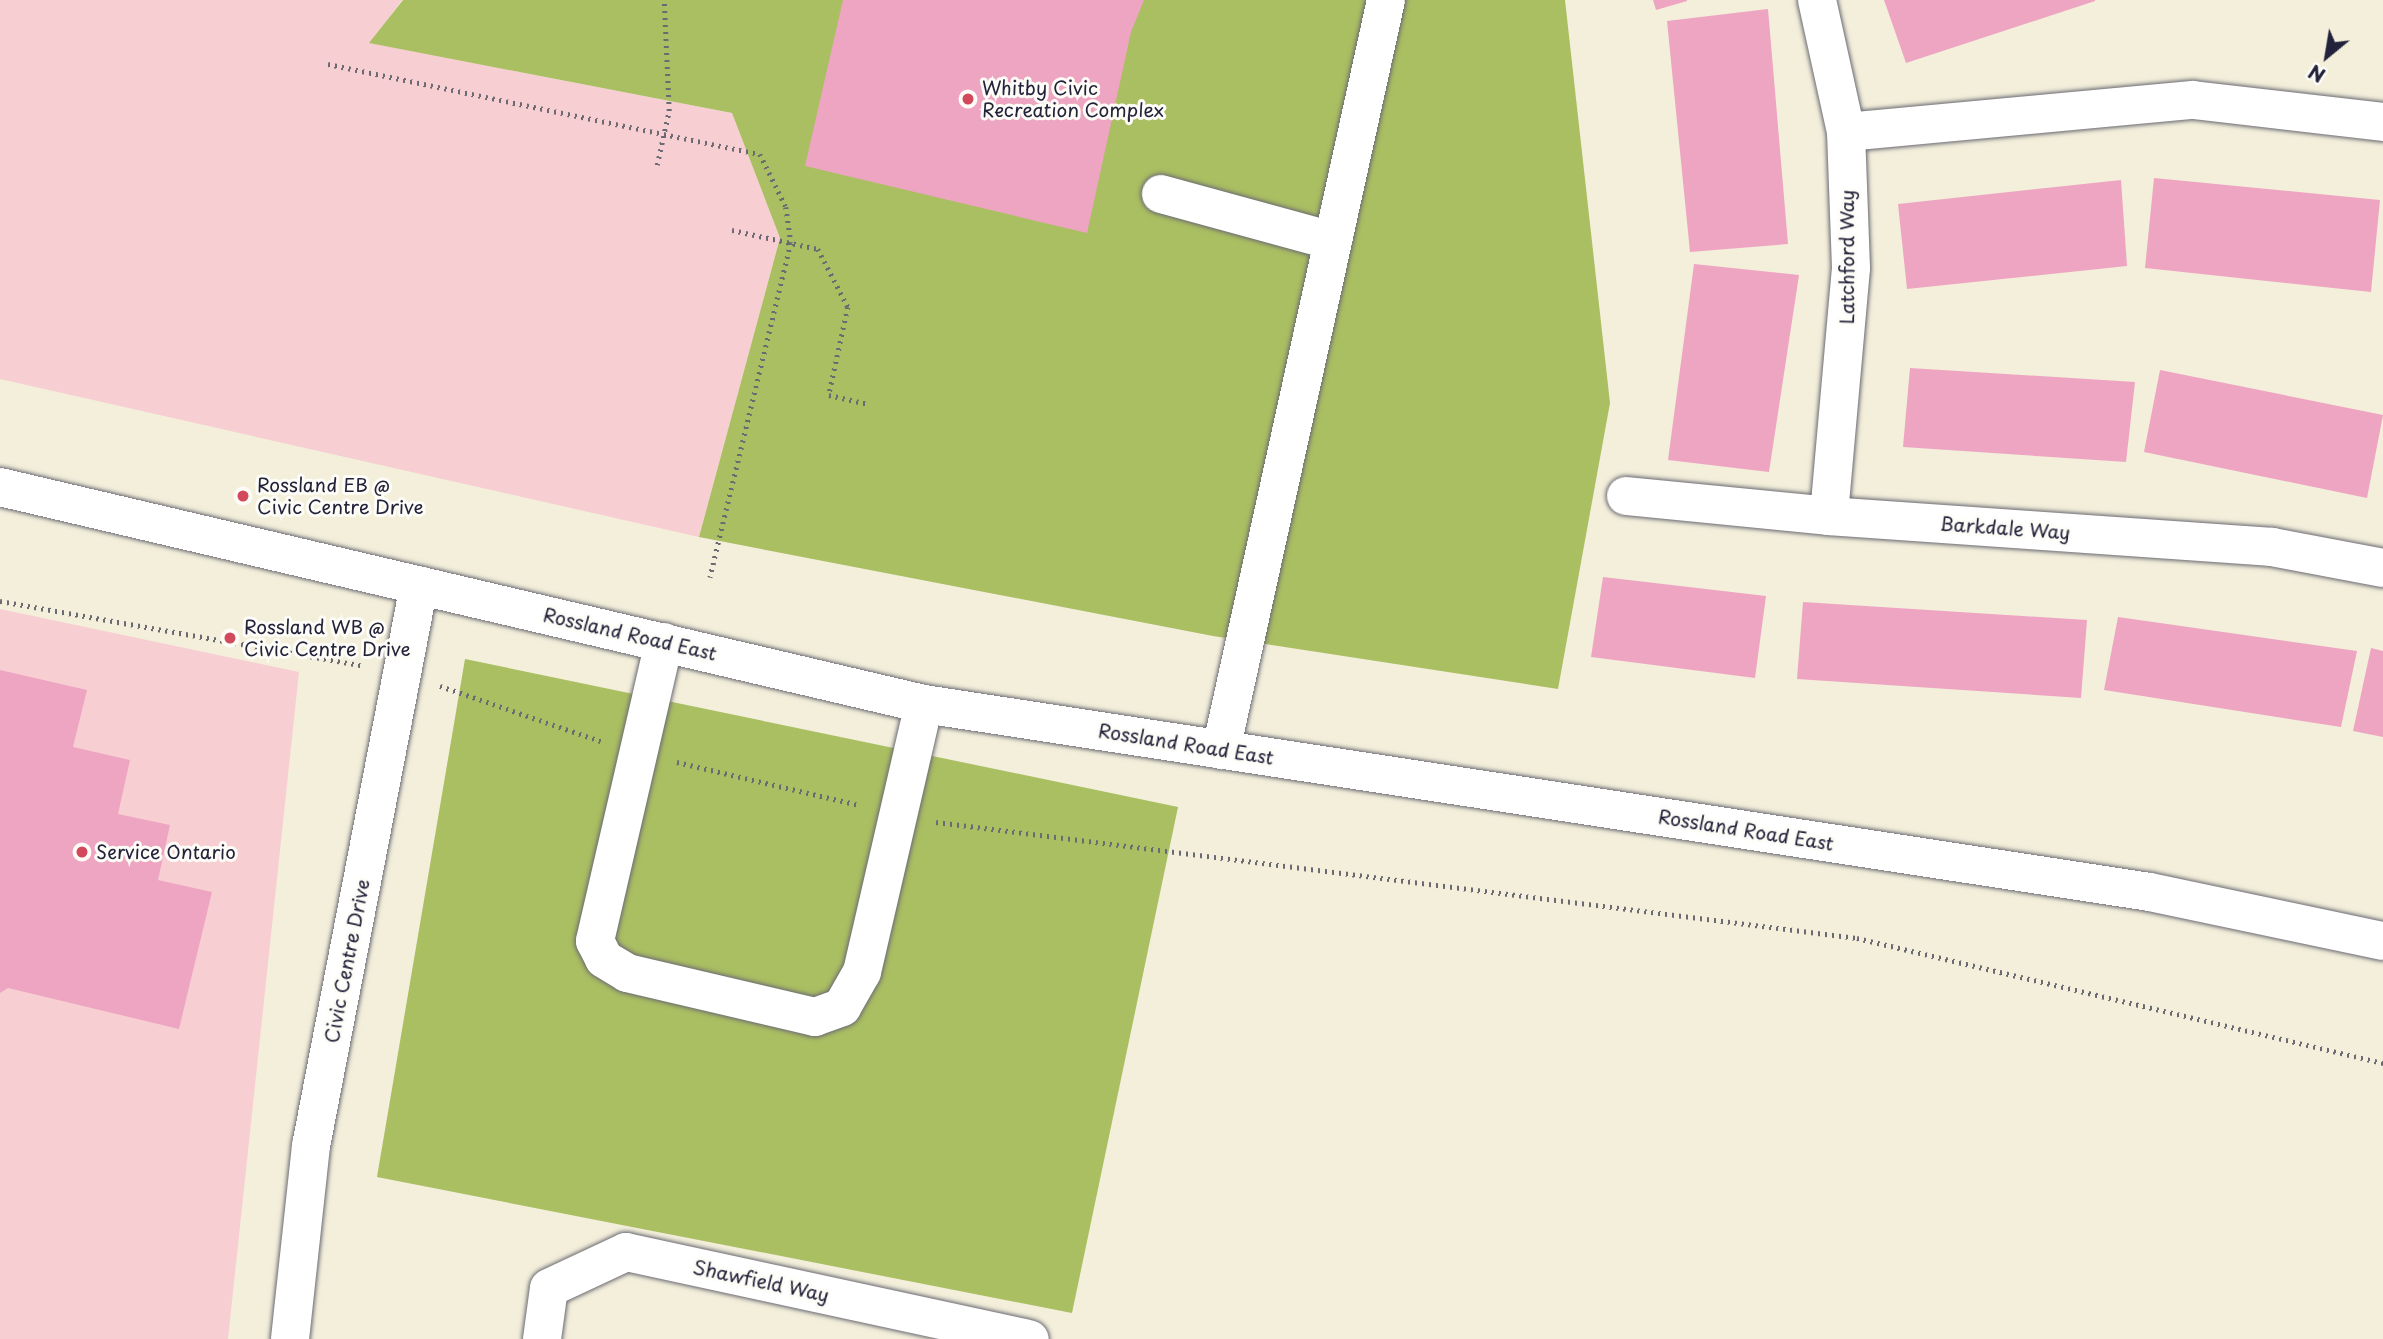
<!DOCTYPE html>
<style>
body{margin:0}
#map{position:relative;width:2383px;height:1339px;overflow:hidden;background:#f3efdb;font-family:"Playpen Sans",sans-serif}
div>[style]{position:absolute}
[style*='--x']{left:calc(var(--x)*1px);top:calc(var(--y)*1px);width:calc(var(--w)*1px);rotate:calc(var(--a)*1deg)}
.built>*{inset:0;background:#f7cfd2}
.green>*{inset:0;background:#aabe62}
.building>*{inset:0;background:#eea5c2}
.path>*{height:4.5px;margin-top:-2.25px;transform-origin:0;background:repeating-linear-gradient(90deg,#6b6a73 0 2px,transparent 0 7px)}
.roads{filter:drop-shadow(0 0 2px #6b6a73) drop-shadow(0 0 2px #6b6a73)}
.minor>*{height:38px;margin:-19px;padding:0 19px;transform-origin:19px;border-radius:19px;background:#fff}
.major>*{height:38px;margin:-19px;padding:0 19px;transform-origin:19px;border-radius:19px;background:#fff}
.dots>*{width:19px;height:19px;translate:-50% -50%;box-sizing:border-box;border:4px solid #fdfcf7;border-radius:50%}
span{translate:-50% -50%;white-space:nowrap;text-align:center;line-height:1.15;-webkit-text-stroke:6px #fdfcf7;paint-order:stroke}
.poi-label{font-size:19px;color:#22223b}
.left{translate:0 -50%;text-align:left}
.street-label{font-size:19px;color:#22223b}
.north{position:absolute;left:2292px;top:21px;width:70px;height:70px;-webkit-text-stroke:5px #fdfcf7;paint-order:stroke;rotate:210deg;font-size:19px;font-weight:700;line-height:28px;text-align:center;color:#22223b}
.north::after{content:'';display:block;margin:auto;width:24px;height:32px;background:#22223b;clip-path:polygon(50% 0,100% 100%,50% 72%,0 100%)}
</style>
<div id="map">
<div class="built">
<div style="clip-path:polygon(0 0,402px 0,370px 43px,732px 113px,780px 238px,699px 537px,0 379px)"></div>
<div style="clip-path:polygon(0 609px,299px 672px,228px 1339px,0 1339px)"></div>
</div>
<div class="green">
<div style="clip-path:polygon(403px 0,1565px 0,1610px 403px,1558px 689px,1213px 636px,699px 537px,780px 238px,732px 113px,369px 43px)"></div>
<div style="clip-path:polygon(465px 659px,1178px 807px,1072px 1313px,377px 1177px)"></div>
</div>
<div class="building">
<div style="clip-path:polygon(843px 0,1144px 0,1131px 32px,1087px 233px,805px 166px)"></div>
<div style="clip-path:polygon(1653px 0,1687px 0,1687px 1px,1656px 10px)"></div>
<div style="clip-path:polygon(1884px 0,2095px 0,2095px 1px,1906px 63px)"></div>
<div style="clip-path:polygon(1768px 9px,1788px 244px,1690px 252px,1667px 21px)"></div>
<div style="clip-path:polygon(2154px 178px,2380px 200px,2371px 292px,2145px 268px)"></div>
<div style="clip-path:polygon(2121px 180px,2127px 266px,1907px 289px,1898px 204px)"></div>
<div style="clip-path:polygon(1694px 264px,1799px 275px,1769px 472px,1668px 460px)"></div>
<div style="clip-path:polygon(1910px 368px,2135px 382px,2126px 462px,1903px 447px)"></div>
<div style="clip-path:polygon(2160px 370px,2383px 415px,2367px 498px,2144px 452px)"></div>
<div style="clip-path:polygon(1603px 577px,1766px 596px,1755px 678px,1591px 657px)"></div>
<div style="clip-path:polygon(1803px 602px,2087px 620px,2081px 698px,1797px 679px)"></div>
<div style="clip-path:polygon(2118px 617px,2357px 651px,2341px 727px,2104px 690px)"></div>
<div style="clip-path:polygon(2371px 648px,2383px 651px,2383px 737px,2353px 731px)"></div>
<div style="clip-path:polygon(0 670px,87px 690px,73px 747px,130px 760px,118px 814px,170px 825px,158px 880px,212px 892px,179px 1029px,8px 988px,0 993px)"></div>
</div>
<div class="path">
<div style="--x:328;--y:64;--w:441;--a:11.8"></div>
<div style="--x:760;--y:154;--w:59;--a:63.9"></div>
<div style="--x:786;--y:207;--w:36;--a:82"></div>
<div style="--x:791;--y:243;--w:344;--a:103.6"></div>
<div style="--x:657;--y:165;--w:55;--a:-77.5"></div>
<div style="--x:669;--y:111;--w:111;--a:-92.6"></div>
<div style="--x:732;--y:230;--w:88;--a:12.5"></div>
<div style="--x:818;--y:249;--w:65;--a:62.7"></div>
<div style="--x:848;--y:307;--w:90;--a:102.2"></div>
<div style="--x:829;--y:395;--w:40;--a:13"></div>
<div style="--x:0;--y:601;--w:370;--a:10.1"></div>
<div style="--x:440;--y:686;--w:170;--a:18.9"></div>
<div style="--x:677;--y:762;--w:187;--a:13.3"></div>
<div style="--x:936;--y:822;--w:928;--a:7.18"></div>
<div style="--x:1857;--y:938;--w:541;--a:13.37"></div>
</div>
<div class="roads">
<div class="minor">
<div style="--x:1817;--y:0;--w:135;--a:77.6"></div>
<div style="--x:1846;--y:132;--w:136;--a:87.9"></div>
<div style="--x:1851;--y:268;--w:249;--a:95.1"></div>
<div style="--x:1846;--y:132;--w:348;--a:-5.3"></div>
<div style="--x:2193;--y:100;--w:191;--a:6.6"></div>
<div style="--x:1161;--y:194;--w:178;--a:15.3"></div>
<div style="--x:1626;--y:496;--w:204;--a:5.6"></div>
<div style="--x:1829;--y:516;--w:444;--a:4"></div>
<div style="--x:2272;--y:547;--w:113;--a:10.7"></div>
<div style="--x:664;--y:642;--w:307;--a:103"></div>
<div style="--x:595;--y:941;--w:20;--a:63"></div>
<div style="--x:604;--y:959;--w:27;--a:31"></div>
<div style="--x:627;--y:973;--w:193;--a:13.2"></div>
<div style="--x:815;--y:1017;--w:29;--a:-20"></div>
<div style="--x:842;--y:1007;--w:40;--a:-60.3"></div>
<div style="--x:862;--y:972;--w:275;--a:-77"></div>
<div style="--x:1221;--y:750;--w:768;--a:-77.59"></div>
<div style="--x:290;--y:1339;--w:194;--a:-83.8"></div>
<div style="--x:311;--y:1146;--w:571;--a:-79.1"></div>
<div style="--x:542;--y:1339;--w:51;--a:-82.2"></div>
<div style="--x:549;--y:1288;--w:85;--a:-25.1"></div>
<div style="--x:626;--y:1252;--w:413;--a:12.2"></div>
</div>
<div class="major">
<div style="--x:0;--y:487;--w:949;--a:13.22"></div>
<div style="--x:924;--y:704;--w:1240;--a:8.72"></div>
<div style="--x:2150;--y:892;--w:238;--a:11.9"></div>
</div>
</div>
<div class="dots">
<div style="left:968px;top:99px;background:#d1495b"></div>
<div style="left:243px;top:496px;background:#d1495b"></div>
<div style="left:230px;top:638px;background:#d1495b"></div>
<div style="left:82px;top:852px;background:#d1495b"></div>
</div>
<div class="poi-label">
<span class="left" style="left:982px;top:99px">Whitby Civic<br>Recreation Complex</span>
<span class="left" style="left:257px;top:496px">Rossland EB @<br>Civic Centre Drive</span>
<span class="left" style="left:244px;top:638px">Rossland WB @<br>Civic Centre Drive</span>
<span class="left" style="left:96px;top:852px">Service Ontario</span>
</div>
<div class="street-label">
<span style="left:1847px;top:257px;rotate:-90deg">Latchford Way</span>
<span style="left:2005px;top:528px;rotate:4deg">Barkdale Way</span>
<span style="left:630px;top:634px;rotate:13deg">Rossland Road East</span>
<span style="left:1186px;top:744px;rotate:9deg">Rossland Road East</span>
<span style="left:1746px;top:830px;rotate:9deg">Rossland Road East</span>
<span style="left:347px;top:961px;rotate:-79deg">Civic Centre Drive</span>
<span style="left:761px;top:1281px;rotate:12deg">Shawfield Way</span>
</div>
<div class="north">N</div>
</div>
